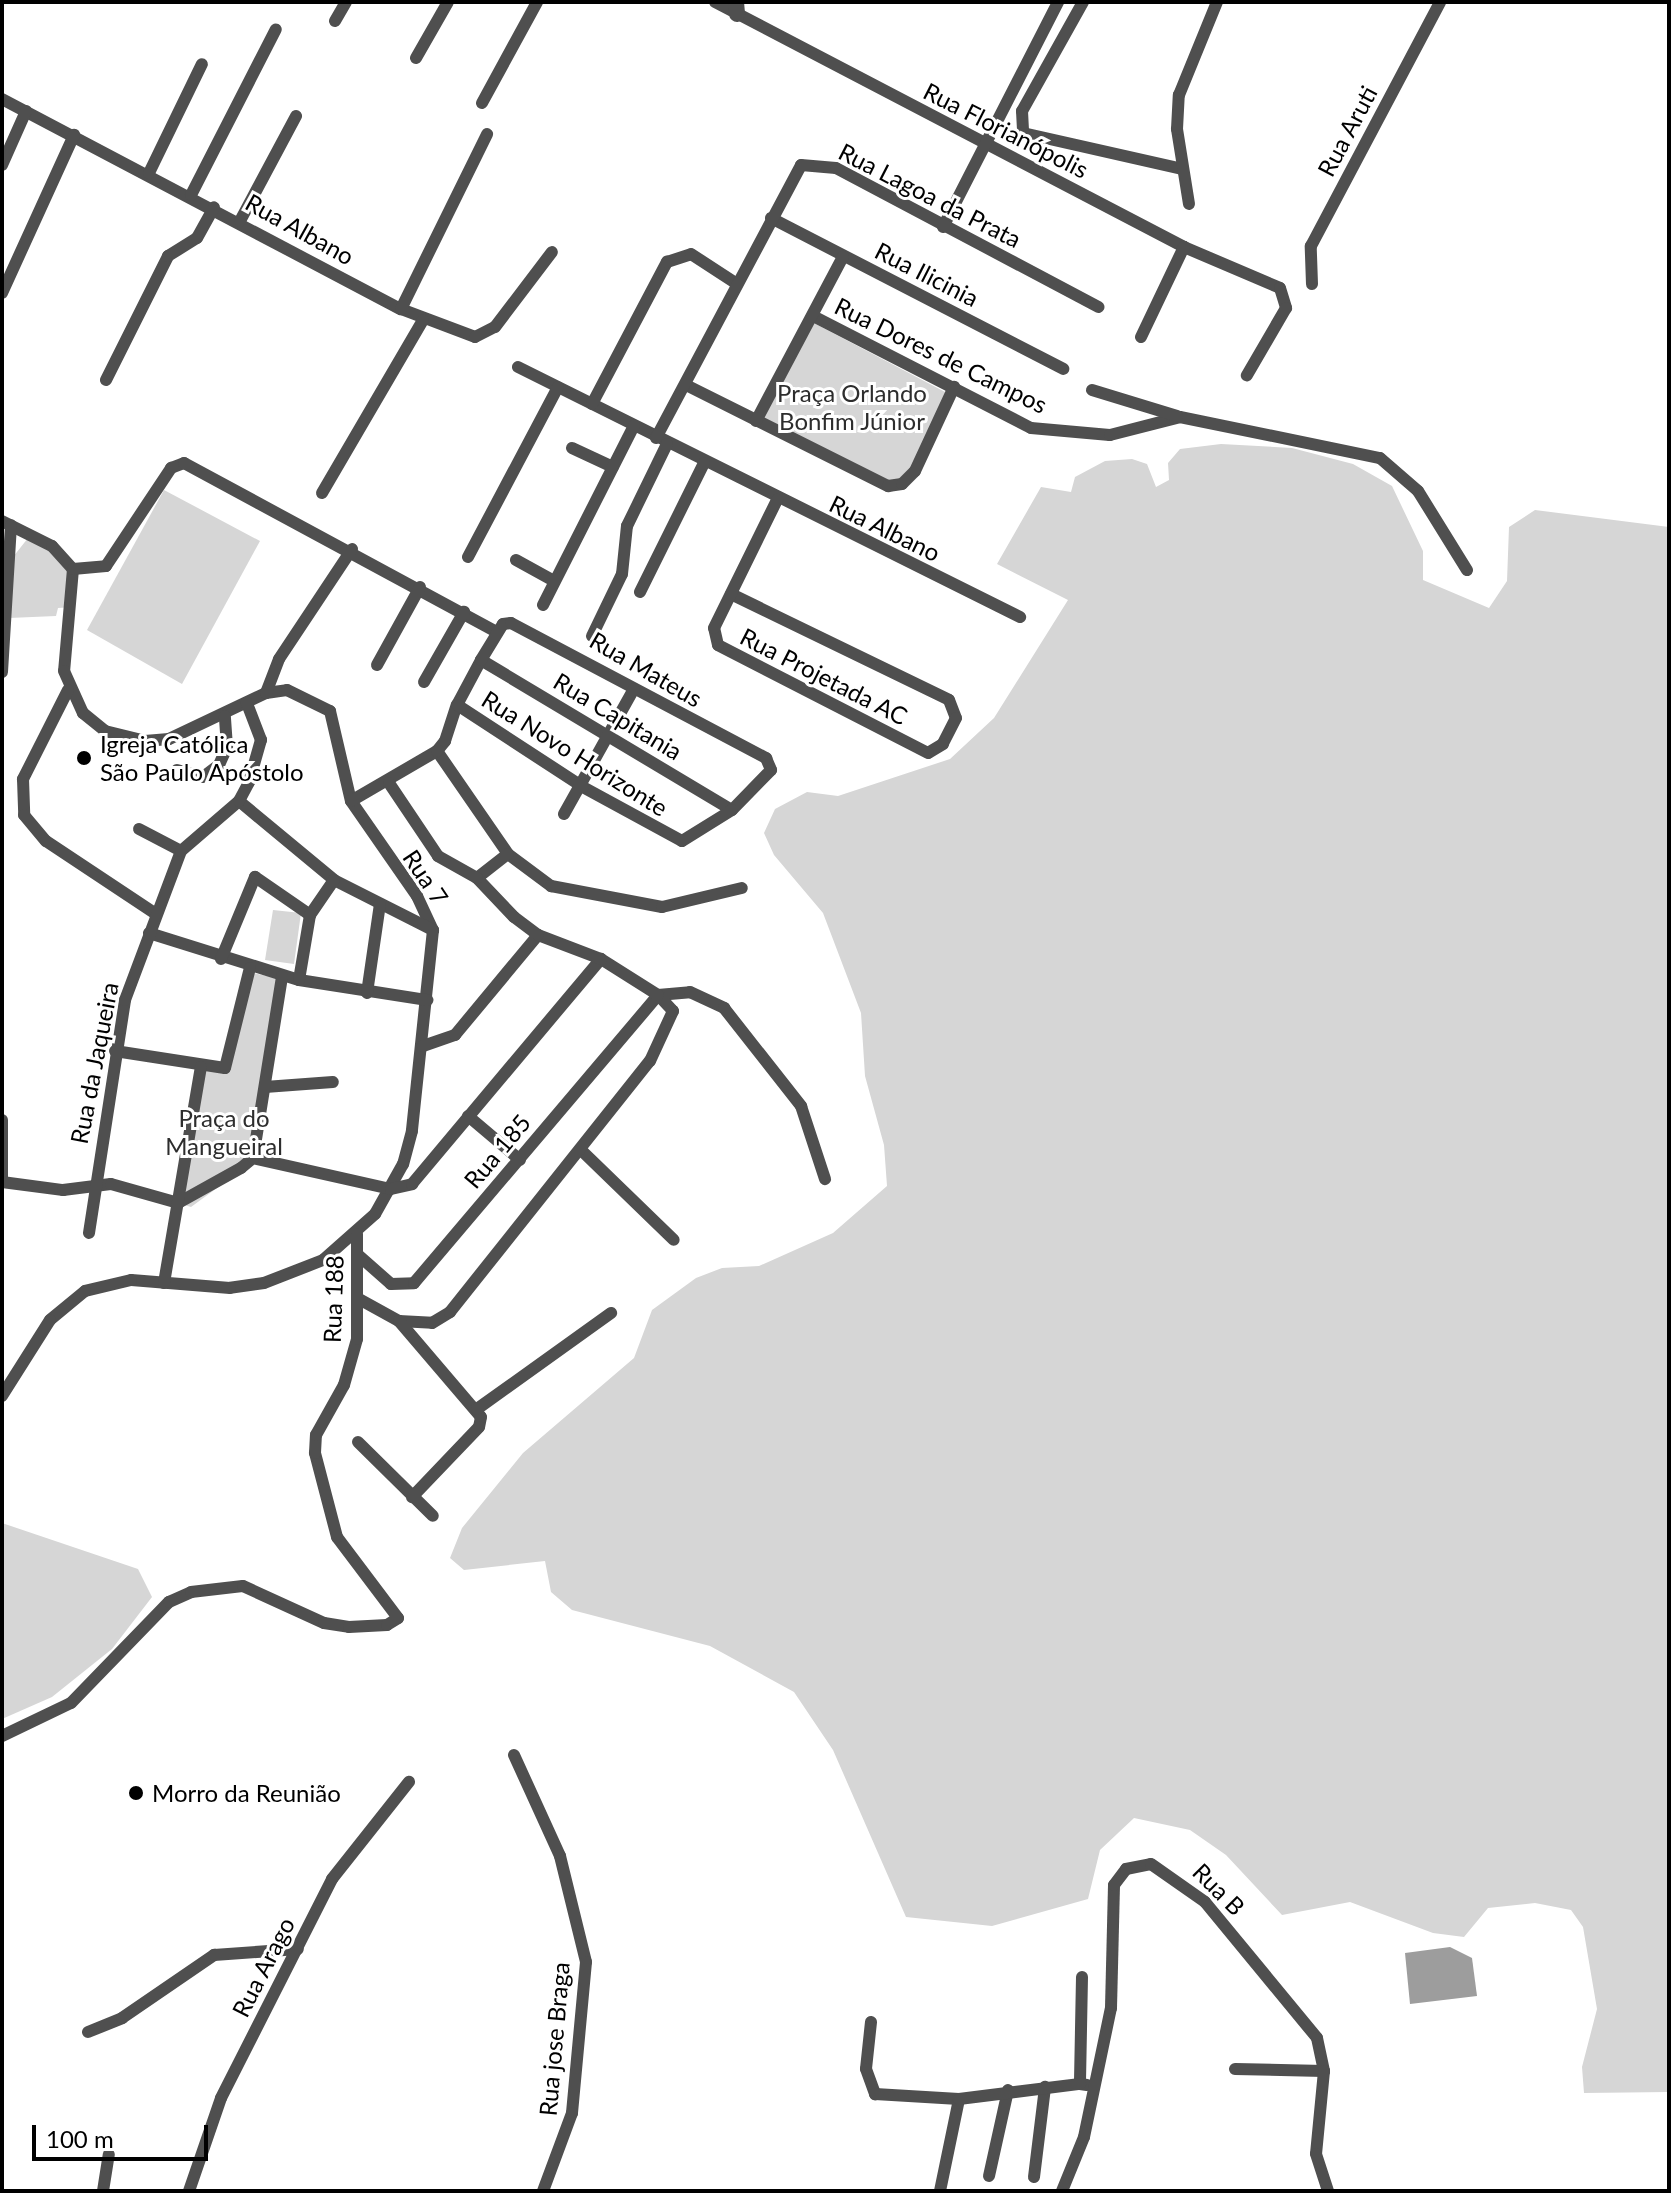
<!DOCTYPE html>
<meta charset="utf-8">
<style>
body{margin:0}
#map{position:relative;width:1671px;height:2193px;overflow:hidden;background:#fff;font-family:Lato,sans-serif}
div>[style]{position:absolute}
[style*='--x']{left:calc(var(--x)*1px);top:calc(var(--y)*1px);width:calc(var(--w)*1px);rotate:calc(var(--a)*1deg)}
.green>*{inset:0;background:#d6d6d6}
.water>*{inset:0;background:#9d9d9d}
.minor>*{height:12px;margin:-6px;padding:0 6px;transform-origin:6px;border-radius:6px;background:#4f4f4f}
.tertiary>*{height:16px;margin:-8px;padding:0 8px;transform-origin:8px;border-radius:8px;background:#4f4f4f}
.dots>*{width:22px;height:22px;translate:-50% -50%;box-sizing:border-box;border:4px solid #fff;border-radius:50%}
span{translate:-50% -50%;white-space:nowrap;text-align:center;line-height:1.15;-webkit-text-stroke:6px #fff;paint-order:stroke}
.street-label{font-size:24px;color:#000}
.park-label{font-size:24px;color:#2d2d2d}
.poi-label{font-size:24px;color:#000}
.left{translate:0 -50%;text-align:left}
.frame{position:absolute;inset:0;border:4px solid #000;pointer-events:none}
.scale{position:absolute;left:32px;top:2125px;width:176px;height:36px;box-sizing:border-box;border:4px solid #000;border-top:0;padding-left:10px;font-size:24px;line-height:28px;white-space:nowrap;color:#000;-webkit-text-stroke:6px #fff;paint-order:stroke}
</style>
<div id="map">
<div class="green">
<div style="clip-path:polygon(810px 321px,947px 393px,908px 475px,892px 492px,756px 421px)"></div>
<div style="clip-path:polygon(1221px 444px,1292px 448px,1353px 464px,1392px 486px,1423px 551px,1423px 580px,1489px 608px,1507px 581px,1509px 527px,1535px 510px,1669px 527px,1669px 2092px,1584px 2093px,1582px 2067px,1597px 2009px,1583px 1927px,1571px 1910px,1535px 1903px,1488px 1908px,1464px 1937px,1433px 1933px,1350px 1902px,1282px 1915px,1226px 1855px,1190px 1830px,1134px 1818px,1100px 1850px,1088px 1899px,992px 1926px,906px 1917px,833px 1750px,794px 1692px,710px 1646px,572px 1610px,551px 1592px,545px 1561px,464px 1570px,450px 1558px,462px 1528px,523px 1453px,634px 1358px,652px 1310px,696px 1278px,722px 1268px,759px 1266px,833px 1233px,887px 1186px,884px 1145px,865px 1076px,861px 1013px,823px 913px,774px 855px,764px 833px,775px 809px,807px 792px,838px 796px,950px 759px,994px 718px,1068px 600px,997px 564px,1041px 487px,1071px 492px,1075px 477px,1105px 461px,1132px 459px,1147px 464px,1156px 487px,1169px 480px,1168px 463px,1180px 449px)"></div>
<div style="clip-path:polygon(164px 490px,260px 541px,182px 684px,87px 630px)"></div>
<div style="clip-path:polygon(28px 538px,56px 549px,73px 569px,73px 607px,58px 608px,56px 616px,9px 618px,13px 557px)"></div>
<div style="clip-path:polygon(273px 910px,301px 913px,294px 964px,265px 960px)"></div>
<div style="clip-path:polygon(248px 972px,282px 979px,254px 1161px,191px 1207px,178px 1203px,201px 1067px,230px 1072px)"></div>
<div style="clip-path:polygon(2px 1523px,138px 1569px,152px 1597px,112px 1649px,52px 1697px,2px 1719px)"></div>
</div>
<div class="water">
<div style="clip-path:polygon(1450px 1947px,1472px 1958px,1477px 1996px,1410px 2004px,1405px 1953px)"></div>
</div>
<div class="minor">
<div style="--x:715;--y:2;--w:529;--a:27.58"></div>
<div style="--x:1184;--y:247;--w:104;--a:23.1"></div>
<div style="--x:1280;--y:288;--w:21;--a:73"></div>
<div style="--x:1286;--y:308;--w:78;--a:120.2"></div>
<div style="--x:1083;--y:2;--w:125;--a:119.2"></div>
<div style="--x:1022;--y:111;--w:22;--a:87"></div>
<div style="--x:1023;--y:133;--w:164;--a:12.7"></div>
<div style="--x:335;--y:21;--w:22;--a:-60"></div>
<div style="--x:416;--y:58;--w:64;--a:-60.3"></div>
<div style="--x:2;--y:99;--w:451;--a:27.8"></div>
<div style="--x:401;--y:309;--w:79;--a:20.7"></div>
<div style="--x:475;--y:337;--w:22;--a:-27"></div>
<div style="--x:495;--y:327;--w:94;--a:-52.8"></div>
<div style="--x:482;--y:103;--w:115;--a:-61.4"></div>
<div style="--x:2;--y:165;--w:59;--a:-66"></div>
<div style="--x:149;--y:173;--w:121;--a:-64.1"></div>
<div style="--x:191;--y:195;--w:186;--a:-62.9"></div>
<div style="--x:1189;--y:204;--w:76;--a:-99.1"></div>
<div style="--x:1177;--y:129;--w:34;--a:-87"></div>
<div style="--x:1179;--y:95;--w:100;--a:-67.8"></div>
<div style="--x:771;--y:218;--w:329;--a:27.3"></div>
<div style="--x:240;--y:221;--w:119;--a:-61.9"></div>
<div style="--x:943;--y:227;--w:253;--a:-62.9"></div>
<div style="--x:1312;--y:284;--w:38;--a:-92"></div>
<div style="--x:1311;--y:246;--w:276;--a:-62.1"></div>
<div style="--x:2;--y:293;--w:174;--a:-65.5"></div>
<div style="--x:401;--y:309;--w:195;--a:-63.8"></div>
<div style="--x:813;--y:316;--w:245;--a:27.2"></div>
<div style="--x:1031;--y:428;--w:79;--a:5.1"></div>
<div style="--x:1110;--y:435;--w:72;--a:-14.4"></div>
<div style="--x:1180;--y:417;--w:204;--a:11.6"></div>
<div style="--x:1380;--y:458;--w:50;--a:41"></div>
<div style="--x:1418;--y:491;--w:93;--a:58.2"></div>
<div style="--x:1141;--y:337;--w:100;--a:-64.5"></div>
<div style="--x:518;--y:367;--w:561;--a:26.47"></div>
<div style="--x:106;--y:380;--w:139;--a:-63.4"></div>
<div style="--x:168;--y:256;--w:34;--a:-32"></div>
<div style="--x:197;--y:238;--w:35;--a:-61"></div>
<div style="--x:686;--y:385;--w:226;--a:26.6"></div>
<div style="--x:888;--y:486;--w:14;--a:-8"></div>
<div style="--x:902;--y:484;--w:18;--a:-45"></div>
<div style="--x:915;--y:471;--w:93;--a:-65.1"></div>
<div style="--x:1092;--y:390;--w:89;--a:17"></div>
<div style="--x:592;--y:404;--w:161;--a:-62.2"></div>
<div style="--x:667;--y:262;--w:25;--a:-18"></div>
<div style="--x:691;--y:254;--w:55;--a:33.1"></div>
<div style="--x:756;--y:421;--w:186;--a:-62.1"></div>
<div style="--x:656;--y:438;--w:309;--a:-62"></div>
<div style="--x:801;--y:165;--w:35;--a:5"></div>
<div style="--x:836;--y:168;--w:297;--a:27.9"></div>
<div style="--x:572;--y:448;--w:45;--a:24.9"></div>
<div style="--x:322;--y:493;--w:200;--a:-59.7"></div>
<div style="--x:2;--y:521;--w:56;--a:26.6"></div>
<div style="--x:52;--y:546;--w:31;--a:48"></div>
<div style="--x:73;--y:569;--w:102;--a:95"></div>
<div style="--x:64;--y:671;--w:46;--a:65.7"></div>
<div style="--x:83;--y:713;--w:28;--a:39"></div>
<div style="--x:105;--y:731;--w:41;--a:14"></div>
<div style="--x:145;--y:741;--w:24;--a:-5"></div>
<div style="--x:169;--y:739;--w:107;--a:-25.4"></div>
<div style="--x:266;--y:693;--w:21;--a:-8"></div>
<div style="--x:287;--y:690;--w:48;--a:26"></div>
<div style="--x:330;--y:711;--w:92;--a:76.9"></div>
<div style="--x:351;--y:801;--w:116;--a:55.2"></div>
<div style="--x:417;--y:896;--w:38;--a:65"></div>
<div style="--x:433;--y:930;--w:202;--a:96"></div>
<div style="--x:412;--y:1131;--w:34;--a:105"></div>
<div style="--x:403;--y:1164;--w:57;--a:119.2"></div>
<div style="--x:375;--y:1214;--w:69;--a:138.5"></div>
<div style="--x:323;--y:1260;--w:63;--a:158.7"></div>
<div style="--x:264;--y:1283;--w:34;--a:172"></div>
<div style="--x:230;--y:1288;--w:99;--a:-175.4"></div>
<div style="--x:131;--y:1280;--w:47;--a:166.6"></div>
<div style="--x:85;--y:1291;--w:45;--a:140.4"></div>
<div style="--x:50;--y:1320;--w:90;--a:122.3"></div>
<div style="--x:468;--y:557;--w:192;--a:-62.1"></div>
<div style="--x:516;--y:560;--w:43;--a:28.9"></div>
<div style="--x:73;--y:569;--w:33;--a:-5"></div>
<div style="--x:106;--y:566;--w:118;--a:-56.4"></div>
<div style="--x:171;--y:468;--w:14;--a:-21"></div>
<div style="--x:184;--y:463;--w:356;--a:28.4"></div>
<div style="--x:640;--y:592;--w:144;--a:-63.6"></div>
<div style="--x:731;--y:594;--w:242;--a:25.9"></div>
<div style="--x:949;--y:700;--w:19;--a:69"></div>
<div style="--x:956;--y:718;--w:29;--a:117"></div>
<div style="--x:943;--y:744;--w:17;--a:149"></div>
<div style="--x:928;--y:753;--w:236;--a:-152.8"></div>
<div style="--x:718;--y:645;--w:17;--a:-103"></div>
<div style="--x:714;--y:628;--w:143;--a:-63.8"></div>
<div style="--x:543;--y:605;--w:201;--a:-63.1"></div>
<div style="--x:592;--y:636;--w:69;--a:-64.2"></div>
<div style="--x:622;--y:574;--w:48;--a:-84.1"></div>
<div style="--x:627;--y:526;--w:91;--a:-64"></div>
<div style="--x:481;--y:660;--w:292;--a:30.9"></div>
<div style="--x:377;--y:665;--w:89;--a:-61.1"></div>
<div style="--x:2;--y:672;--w:147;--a:-86.5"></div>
<div style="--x:424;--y:682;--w:81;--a:-60.3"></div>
<div style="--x:68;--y:690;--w:100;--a:116.8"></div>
<div style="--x:23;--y:779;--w:36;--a:88"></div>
<div style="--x:24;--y:815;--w:34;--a:50"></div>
<div style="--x:46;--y:841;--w:132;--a:33.6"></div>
<div style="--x:266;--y:693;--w:36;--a:-69"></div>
<div style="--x:279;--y:659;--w:132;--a:-56.4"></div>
<div style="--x:437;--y:751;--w:125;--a:55.4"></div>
<div style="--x:508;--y:854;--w:54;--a:36.7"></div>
<div style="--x:551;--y:886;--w:113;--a:10.7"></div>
<div style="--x:662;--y:907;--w:82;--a:-13.4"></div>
<div style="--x:177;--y:770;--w:27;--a:15"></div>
<div style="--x:203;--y:777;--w:20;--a:-37"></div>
<div style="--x:219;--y:765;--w:20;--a:-66"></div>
<div style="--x:227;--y:747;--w:31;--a:-94"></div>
<div style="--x:239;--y:801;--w:124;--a:39.7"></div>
<div style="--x:334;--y:880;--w:111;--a:26.8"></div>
<div style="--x:351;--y:801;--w:99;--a:-30.2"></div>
<div style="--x:437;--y:751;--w:13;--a:-51"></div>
<div style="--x:445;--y:741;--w:38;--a:-72"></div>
<div style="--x:457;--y:705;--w:51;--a:-61.9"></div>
<div style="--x:481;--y:660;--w:42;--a:-58.6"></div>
<div style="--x:503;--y:624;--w:8;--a:-7"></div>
<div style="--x:511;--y:623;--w:289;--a:27.9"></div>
<div style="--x:766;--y:758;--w:13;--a:67"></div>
<div style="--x:771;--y:770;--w:56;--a:134.3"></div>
<div style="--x:732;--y:810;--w:59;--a:148.2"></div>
<div style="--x:682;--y:841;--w:113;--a:-151.4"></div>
<div style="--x:583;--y:787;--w:150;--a:-146.9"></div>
<div style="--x:564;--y:814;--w:143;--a:-60.8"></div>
<div style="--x:139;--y:829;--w:47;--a:27.6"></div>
<div style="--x:477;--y:878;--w:39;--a:-38"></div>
<div style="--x:149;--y:933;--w:157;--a:17.4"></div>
<div style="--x:299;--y:980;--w:130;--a:8.9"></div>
<div style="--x:221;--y:959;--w:89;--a:-67.5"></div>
<div style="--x:255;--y:877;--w:67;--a:34.6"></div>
<div style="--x:299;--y:980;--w:66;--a:-80.4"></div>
<div style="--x:310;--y:915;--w:42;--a:-55.6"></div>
<div style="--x:367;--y:993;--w:90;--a:-81.7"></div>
<div style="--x:658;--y:995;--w:32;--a:-5"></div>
<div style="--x:690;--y:992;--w:38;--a:25"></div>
<div style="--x:724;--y:1008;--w:125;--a:51.8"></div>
<div style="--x:801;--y:1106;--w:77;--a:71.8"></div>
<div style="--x:423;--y:1046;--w:34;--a:-19"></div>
<div style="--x:455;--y:1035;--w:130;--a:-50.3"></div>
<div style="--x:115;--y:1051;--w:111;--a:8.8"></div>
<div style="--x:225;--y:1068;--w:103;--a:-76"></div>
<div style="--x:265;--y:1087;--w:68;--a:-4.2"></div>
<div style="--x:468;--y:1116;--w:68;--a:40.2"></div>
<div style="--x:2;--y:1120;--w:59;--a:90"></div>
<div style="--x:581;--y:1150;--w:129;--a:44.1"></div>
<div style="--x:253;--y:1158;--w:141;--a:12.7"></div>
<div style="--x:391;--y:1189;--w:22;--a:-13"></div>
<div style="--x:412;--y:1184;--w:294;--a:-50"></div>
<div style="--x:2;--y:1182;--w:62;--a:7.5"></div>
<div style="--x:63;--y:1190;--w:48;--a:-7.1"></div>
<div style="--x:111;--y:1184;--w:70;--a:15.8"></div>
<div style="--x:178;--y:1203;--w:72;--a:-29.1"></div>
<div style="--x:241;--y:1168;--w:16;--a:-40"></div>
<div style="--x:253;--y:1158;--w:184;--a:-80.9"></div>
<div style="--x:89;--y:1233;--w:236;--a:-81.2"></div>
<div style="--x:125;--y:1000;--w:159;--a:-69.4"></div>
<div style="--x:181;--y:851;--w:77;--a:-40.8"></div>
<div style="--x:239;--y:801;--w:21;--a:-62"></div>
<div style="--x:249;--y:782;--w:44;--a:-74.1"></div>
<div style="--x:261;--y:740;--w:40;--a:-111"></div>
<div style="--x:357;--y:1254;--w:45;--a:41.4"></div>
<div style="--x:391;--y:1284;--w:23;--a:-2"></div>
<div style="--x:414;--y:1283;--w:377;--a:-49.7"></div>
<div style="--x:164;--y:1283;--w:219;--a:-80.3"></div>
<div style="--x:359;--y:1299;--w:46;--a:28.8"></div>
<div style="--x:399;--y:1321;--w:33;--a:3"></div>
<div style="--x:432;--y:1323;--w:21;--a:-31"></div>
<div style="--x:450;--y:1312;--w:321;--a:-51.5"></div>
<div style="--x:650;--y:1061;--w:55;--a:-65.3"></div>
<div style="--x:673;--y:1011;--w:22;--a:-133"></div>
<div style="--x:658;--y:995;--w:67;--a:-147.7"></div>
<div style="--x:601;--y:959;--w:67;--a:-159.1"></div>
<div style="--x:538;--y:935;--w:30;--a:-143"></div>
<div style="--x:514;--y:917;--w:54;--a:-133.5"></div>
<div style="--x:477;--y:878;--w:45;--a:-150.6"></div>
<div style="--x:438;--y:856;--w:88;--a:-123.9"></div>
<div style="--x:399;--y:1321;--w:126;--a:49.5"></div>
<div style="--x:481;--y:1417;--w:10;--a:101"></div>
<div style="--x:479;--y:1427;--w:97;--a:133.7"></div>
<div style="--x:477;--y:1409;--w:165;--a:-35.6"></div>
<div style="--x:358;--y:1442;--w:105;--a:44.6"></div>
<div style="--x:2;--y:1736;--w:76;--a:-25.6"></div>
<div style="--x:71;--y:1703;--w:141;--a:-45.9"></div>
<div style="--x:169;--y:1602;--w:24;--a:-24"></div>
<div style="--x:191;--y:1592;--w:52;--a:-6.6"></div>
<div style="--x:243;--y:1586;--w:89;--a:24.6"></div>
<div style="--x:324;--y:1623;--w:25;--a:9"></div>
<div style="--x:349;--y:1627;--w:38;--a:-3"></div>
<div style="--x:387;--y:1625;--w:13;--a:-32"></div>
<div style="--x:398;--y:1618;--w:101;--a:-127"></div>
<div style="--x:337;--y:1537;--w:87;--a:-104.7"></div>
<div style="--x:315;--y:1453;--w:18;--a:-87"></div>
<div style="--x:316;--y:1435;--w:57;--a:-60.8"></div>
<div style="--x:344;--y:1385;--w:48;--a:-74.2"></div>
<div style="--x:357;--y:1339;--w:105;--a:-90"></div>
<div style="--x:514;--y:1755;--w:111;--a:65.5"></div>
<div style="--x:560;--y:1856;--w:109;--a:76.2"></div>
<div style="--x:586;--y:1962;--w:152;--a:95.3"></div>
<div style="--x:572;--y:2113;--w:83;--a:110.4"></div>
<div style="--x:1082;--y:1977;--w:107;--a:91.1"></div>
<div style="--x:1080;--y:2084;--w:7;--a:8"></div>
<div style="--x:871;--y:2022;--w:47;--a:96.1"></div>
<div style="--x:866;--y:2069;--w:27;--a:70"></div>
<div style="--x:875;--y:2094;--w:84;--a:3.4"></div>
<div style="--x:88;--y:2032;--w:37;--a:-22"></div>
<div style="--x:122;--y:2018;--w:112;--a:-34.4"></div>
<div style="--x:214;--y:1955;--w:84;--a:-4.1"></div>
<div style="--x:1235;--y:2069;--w:89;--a:1.3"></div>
<div style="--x:989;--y:2176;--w:88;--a:-77.5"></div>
<div style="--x:1034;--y:2177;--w:91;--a:-83"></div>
<div style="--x:103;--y:2191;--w:37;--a:-81"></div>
<div style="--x:189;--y:2191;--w:98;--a:-71"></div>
<div style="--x:221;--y:2098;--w:246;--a:-63.1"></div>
<div style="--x:332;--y:1879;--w:124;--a:-51.6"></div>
<div style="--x:940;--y:2191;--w:94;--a:-78.3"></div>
<div style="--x:959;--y:2099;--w:122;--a:-7.1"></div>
<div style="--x:1062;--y:2191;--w:58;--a:-67.8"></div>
<div style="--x:1084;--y:2137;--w:132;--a:-78.2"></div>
<div style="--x:1111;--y:2008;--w:123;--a:-88.6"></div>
<div style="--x:1114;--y:1885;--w:20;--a:-53"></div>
<div style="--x:1126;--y:1869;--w:25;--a:-11"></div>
<div style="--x:1151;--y:1864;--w:66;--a:35.1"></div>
<div style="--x:1205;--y:1902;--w:176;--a:50.5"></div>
<div style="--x:1317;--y:2038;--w:34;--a:78"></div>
<div style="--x:1324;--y:2071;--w:83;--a:95.5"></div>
<div style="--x:1316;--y:2154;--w:39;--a:72"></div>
</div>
<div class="tertiary">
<div style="--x:736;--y:2;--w:12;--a:85"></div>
</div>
<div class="dots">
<div style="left:84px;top:758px;background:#000"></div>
<div style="left:136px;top:1793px;background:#000"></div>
</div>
<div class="street-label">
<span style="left:1006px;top:130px;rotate:27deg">Rua Florianópolis</span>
<span style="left:1347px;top:131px;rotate:-62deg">Rua Aruti</span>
<span style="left:930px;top:195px;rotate:27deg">Rua Lagoa da Prata</span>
<span style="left:300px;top:229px;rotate:29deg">Rua Albano</span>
<span style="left:927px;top:274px;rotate:27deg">Rua Ilicinia</span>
<span style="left:941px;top:355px;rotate:26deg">Rua Dores de Campos</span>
<span style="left:885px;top:528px;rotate:26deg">Rua Albano</span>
<span style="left:646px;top:669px;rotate:30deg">Rua Mateus</span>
<span style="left:824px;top:676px;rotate:27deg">Rua Projetada AC</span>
<span style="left:618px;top:716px;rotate:31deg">Rua Capitania</span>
<span style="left:575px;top:753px;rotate:32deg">Rua Novo Horizonte</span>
<span style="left:426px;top:877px;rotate:56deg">Rua 7</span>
<span style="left:94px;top:1063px;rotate:-79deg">Rua da Jaqueira</span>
<span style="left:497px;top:1151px;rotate:-50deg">Rua 185</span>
<span style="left:333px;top:1299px;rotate:-88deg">Rua 188</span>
<span style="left:1219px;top:1889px;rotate:45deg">Rua B</span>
<span style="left:263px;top:1967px;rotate:-63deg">Rua Arago</span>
<span style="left:554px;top:2039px;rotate:-85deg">Rua jose Braga</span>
</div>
<div class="park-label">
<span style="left:852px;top:407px">Praça Orlando<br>Bonfim Júnior</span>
<span style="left:224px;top:1132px">Praça do<br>Mangueiral</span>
</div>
<div class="poi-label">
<span class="left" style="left:100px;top:758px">Igreja Católica<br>São Paulo Apóstolo</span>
<span class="left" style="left:152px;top:1793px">Morro da Reunião</span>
</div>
<div class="frame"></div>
<div class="scale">100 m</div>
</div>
